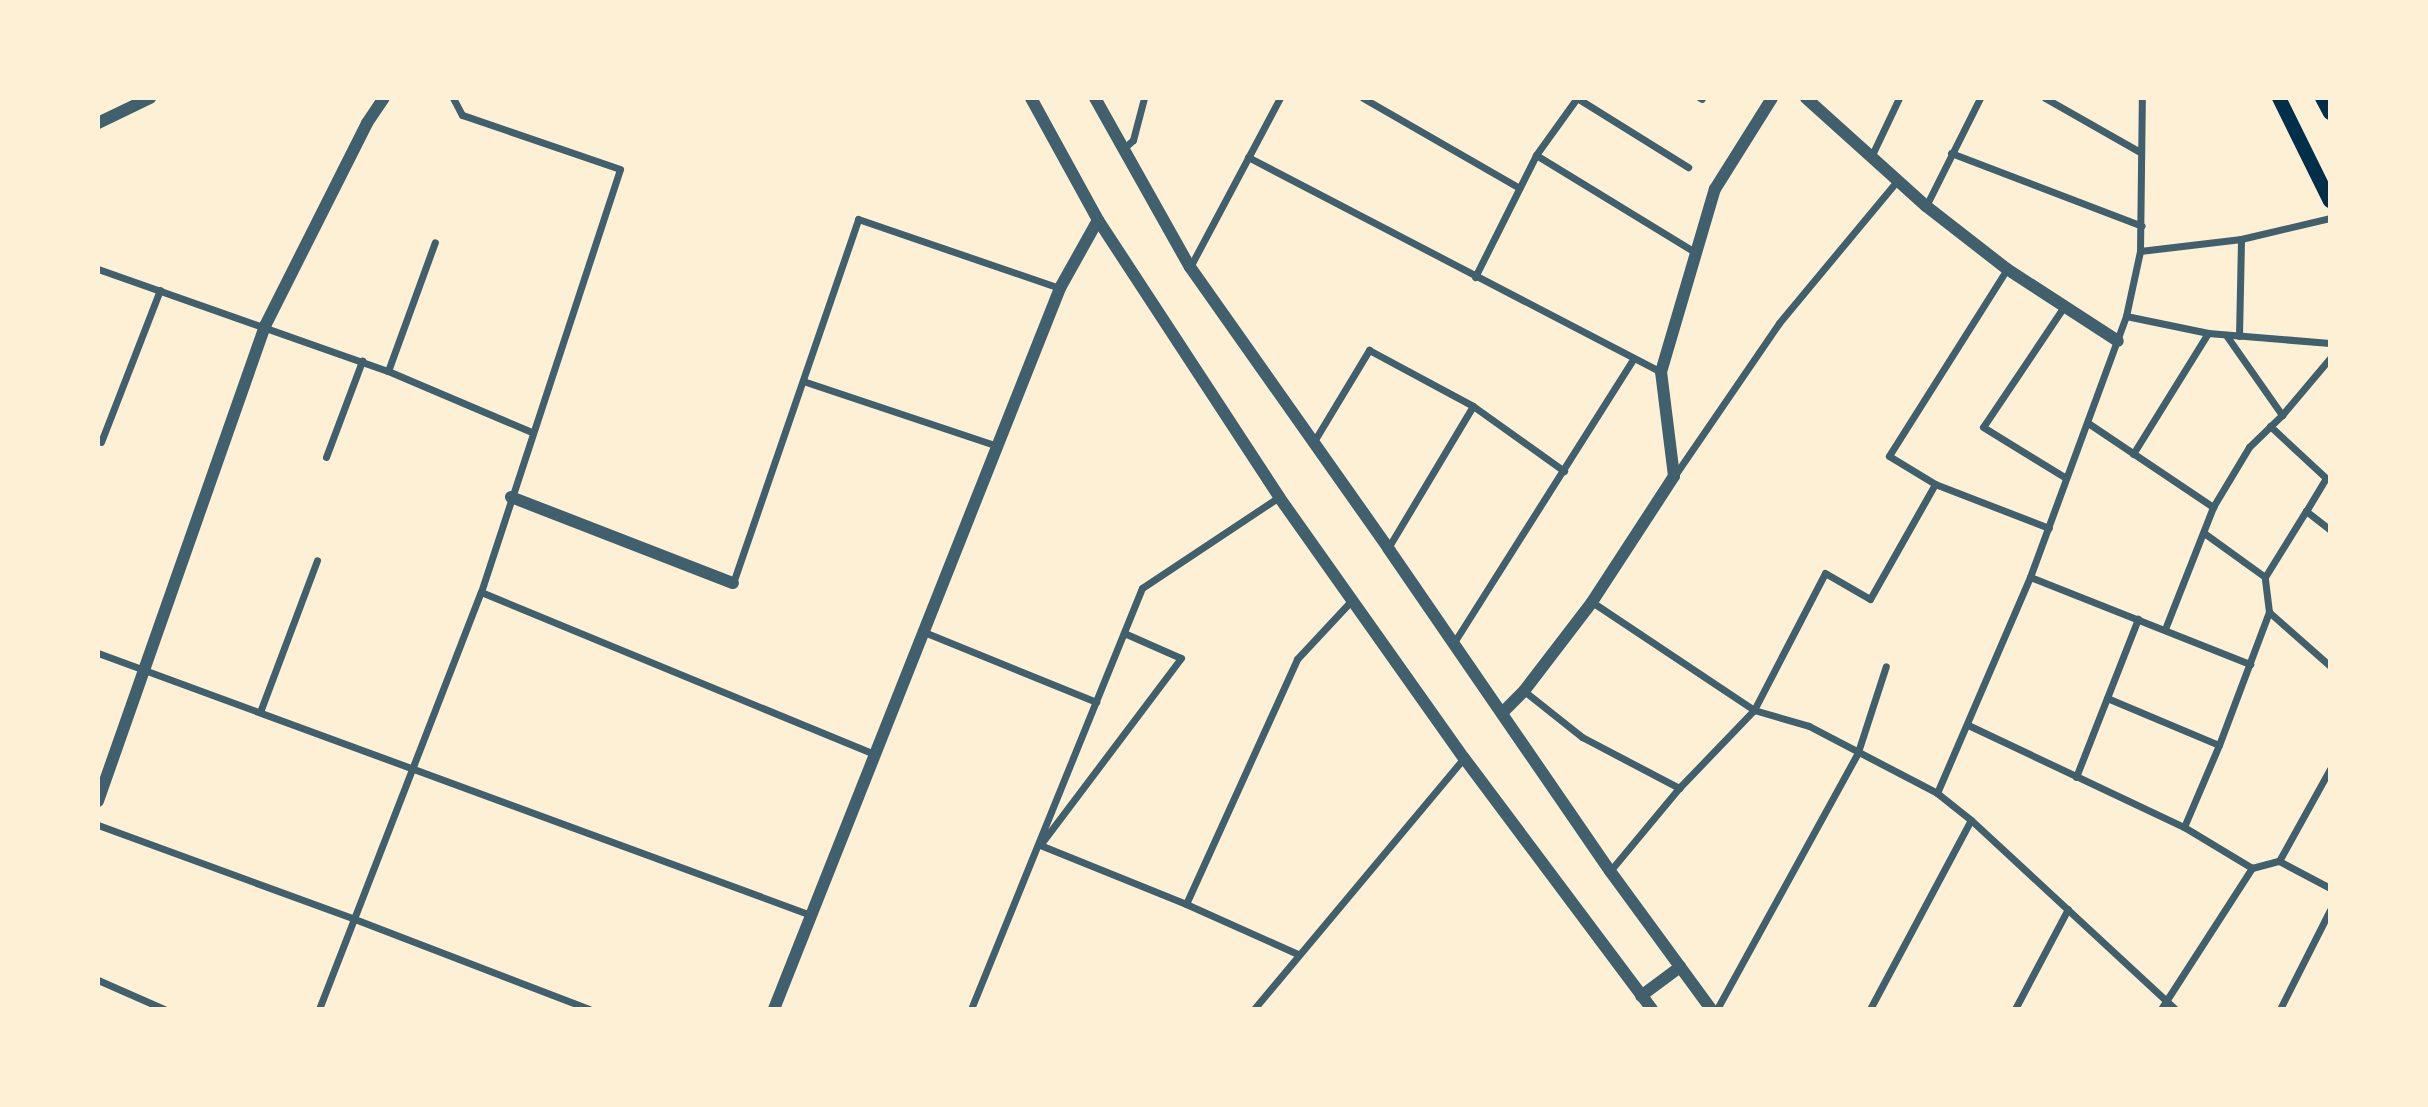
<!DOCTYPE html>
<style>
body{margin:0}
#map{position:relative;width:2428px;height:1107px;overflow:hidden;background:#fdf0d5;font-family:"Nunito Sans",sans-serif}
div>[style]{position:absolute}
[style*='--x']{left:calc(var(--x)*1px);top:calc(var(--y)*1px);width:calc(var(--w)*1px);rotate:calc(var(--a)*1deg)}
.minor>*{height:7px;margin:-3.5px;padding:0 3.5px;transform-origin:3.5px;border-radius:3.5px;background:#3f606c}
.tertiary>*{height:12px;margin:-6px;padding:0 6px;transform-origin:6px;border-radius:6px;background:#3f606c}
.primary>*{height:14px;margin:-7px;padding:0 7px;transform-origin:7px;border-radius:7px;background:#003049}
span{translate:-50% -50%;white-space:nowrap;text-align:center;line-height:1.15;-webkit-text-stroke:6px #fdf0d5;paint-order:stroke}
.frame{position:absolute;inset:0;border:100px solid #fdf0d5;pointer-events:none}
</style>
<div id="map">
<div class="minor">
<div style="--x:1363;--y:98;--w:179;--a:29.9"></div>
<div style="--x:1577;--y:98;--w:131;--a:31.9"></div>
<div style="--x:1700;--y:98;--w:2;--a:27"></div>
<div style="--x:2045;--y:98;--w:109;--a:29.6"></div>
<div style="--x:1123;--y:149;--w:13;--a:-42"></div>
<div style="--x:1133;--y:140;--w:43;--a:-75.3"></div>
<div style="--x:1951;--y:153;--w:204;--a:20.9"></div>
<div style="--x:1536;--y:155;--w:186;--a:31.4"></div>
<div style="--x:1248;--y:157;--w:466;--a:27.5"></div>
<div style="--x:1871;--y:157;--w:65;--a:-64.6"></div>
<div style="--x:1926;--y:206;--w:121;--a:-63.4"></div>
<div style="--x:2140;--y:251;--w:102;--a:-6.8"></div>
<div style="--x:2241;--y:239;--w:91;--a:-13.3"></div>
<div style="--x:1190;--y:267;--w:191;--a:-62"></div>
<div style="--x:98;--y:269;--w:307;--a:19.4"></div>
<div style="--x:388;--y:371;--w:156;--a:23"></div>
<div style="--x:2007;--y:269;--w:221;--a:122.3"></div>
<div style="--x:1889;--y:456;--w:54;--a:31.3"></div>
<div style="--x:1935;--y:484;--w:122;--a:21.1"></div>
<div style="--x:1475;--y:277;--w:136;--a:-63.4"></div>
<div style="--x:1536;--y:155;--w:70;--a:-54.3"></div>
<div style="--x:2063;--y:308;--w:143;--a:123.9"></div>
<div style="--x:1983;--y:427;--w:97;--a:31.6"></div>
<div style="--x:2126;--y:316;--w:84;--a:11.7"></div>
<div style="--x:2208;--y:333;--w:122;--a:4.7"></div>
<div style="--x:2226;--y:335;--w:98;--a:55"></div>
<div style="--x:2239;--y:336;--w:97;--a:-88.8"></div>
<div style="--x:388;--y:371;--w:137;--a:-70"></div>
<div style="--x:803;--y:381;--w:205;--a:18.5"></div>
<div style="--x:2088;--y:423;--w:151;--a:33.9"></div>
<div style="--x:2270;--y:426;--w:76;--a:42.9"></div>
<div style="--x:2326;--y:478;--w:39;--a:121"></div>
<div style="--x:101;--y:442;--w:163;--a:-68.8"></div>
<div style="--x:1313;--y:443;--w:109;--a:-58.9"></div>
<div style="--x:1369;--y:350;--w:118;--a:28.3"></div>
<div style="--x:1473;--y:406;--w:112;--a:35.5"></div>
<div style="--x:2133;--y:454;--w:142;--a:-58.2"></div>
<div style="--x:326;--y:457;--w:103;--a:-69.4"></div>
<div style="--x:1675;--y:475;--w:184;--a:-55.6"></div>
<div style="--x:1779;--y:323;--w:185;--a:-50.3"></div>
<div style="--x:1388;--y:548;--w:165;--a:-59.1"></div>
<div style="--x:2030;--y:577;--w:237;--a:21.6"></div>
<div style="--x:2265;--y:577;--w:78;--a:-58.2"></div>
<div style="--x:2306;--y:511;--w:31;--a:38"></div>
<div style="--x:733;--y:583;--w:385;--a:-71"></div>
<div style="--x:858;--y:219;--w:213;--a:18.9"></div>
<div style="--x:481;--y:592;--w:426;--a:22.4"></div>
<div style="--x:1592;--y:602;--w:195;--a:33.7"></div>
<div style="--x:1754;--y:710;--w:57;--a:16.2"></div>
<div style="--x:1809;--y:726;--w:144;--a:27.6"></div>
<div style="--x:1937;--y:793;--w:43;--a:38.5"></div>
<div style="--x:1971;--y:820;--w:278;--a:42.8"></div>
<div style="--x:2269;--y:612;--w:81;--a:41.5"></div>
<div style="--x:2165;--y:629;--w:131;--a:-68.5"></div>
<div style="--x:2213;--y:507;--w:70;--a:-59"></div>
<div style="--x:2249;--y:447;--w:46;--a:-44.1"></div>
<div style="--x:2282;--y:415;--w:75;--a:-49.9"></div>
<div style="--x:924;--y:632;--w:186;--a:22.1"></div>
<div style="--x:1124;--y:633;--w:62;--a:23.7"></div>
<div style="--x:1181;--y:658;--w:234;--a:127"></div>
<div style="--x:1040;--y:845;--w:157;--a:22"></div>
<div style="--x:1186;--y:904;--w:123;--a:24.1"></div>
<div style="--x:1453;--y:644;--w:338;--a:-57.7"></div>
<div style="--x:98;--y:653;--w:760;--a:20.18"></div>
<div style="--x:1524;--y:691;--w:74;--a:38.4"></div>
<div style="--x:1582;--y:737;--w:110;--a:27.7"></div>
<div style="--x:2107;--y:698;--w:121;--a:22.8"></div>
<div style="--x:260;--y:712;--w:162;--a:-69.4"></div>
<div style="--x:1968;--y:725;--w:239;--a:25.3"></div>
<div style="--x:2184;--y:827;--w:79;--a:31.1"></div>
<div style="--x:2076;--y:777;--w:170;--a:-68.6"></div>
<div style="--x:1937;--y:793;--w:235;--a:-66.7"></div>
<div style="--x:2030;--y:577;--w:278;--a:-69.8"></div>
<div style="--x:2126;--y:316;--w:66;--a:-77.8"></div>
<div style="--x:2140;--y:251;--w:153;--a:-89.3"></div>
<div style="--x:98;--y:825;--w:270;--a:20.1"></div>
<div style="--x:352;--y:918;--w:254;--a:21"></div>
<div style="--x:2184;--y:827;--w:89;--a:-66.9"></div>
<div style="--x:2219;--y:745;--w:142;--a:-69.4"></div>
<div style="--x:2269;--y:612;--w:35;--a:-97"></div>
<div style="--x:2265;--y:577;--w:75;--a:-144.2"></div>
<div style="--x:2279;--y:861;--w:58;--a:27.9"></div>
<div style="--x:1610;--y:871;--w:108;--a:-50.3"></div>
<div style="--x:1679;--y:788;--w:108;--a:-46.1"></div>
<div style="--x:1754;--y:710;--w:154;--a:-62.6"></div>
<div style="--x:1825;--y:573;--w:52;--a:30"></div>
<div style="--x:1870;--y:599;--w:132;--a:-60.5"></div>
<div style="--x:1186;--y:904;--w:269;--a:-65.6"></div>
<div style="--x:1297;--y:659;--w:81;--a:-47"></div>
<div style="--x:98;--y:980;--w:72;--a:23.7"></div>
<div style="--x:319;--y:1009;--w:447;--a:-68.8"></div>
<div style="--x:481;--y:592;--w:445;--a:-71.8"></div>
<div style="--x:620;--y:169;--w:167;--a:-161.1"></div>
<div style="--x:462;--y:115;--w:19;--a:-118"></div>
<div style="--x:971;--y:1009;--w:454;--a:-67.9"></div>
<div style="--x:1142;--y:588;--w:164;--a:-33.6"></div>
<div style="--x:1254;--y:1009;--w:327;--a:-50.1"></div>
<div style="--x:1717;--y:1009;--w:293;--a:-61.2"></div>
<div style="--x:1858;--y:752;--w:90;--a:-72"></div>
<div style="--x:1870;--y:1009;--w:214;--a:-61.9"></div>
<div style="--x:2015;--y:1009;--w:113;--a:-62.1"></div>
<div style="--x:2161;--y:1009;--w:168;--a:-57.2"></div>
<div style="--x:2252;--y:868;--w:28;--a:-15"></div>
<div style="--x:2279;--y:861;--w:105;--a:-61"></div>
<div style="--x:2280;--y:1009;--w:111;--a:-63.2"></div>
</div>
<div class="tertiary">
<div style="--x:1031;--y:98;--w:139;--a:61.2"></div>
<div style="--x:1098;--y:220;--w:331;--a:56.8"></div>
<div style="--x:1279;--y:497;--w:320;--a:54.7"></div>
<div style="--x:1464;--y:758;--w:314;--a:53.2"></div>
<div style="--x:1095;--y:98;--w:194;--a:60.7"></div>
<div style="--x:1190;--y:267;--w:344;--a:54.8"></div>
<div style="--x:1388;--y:548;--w:392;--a:55.5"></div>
<div style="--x:1610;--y:871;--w:171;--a:53.8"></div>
<div style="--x:1806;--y:98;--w:161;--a:42"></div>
<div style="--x:1926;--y:206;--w:103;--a:37.9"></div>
<div style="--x:2007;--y:269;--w:132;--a:33"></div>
<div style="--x:98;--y:123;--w:58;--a:-25.7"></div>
<div style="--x:511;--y:497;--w:238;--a:21.2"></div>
<div style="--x:1502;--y:713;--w:31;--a:-45"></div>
<div style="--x:1524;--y:691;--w:112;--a:-52.6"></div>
<div style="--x:1592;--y:602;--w:150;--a:-56.9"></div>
<div style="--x:1674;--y:476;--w:105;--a:-97.1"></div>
<div style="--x:1661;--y:372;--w:191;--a:-73.6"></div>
<div style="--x:1715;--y:189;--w:107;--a:-57.9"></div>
<div style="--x:98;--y:801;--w:504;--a:-70.63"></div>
<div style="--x:265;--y:326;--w:227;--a:-63.3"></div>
<div style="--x:367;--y:123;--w:30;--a:-56"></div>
<div style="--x:1641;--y:996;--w:49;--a:-36.6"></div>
<div style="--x:774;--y:1009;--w:776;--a:-68.36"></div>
<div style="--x:1060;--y:288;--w:78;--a:-60.8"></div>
</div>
<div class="primary">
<div style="--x:2279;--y:98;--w:115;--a:63.7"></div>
<div style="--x:2322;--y:98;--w:17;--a:62"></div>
</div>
<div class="frame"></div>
</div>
